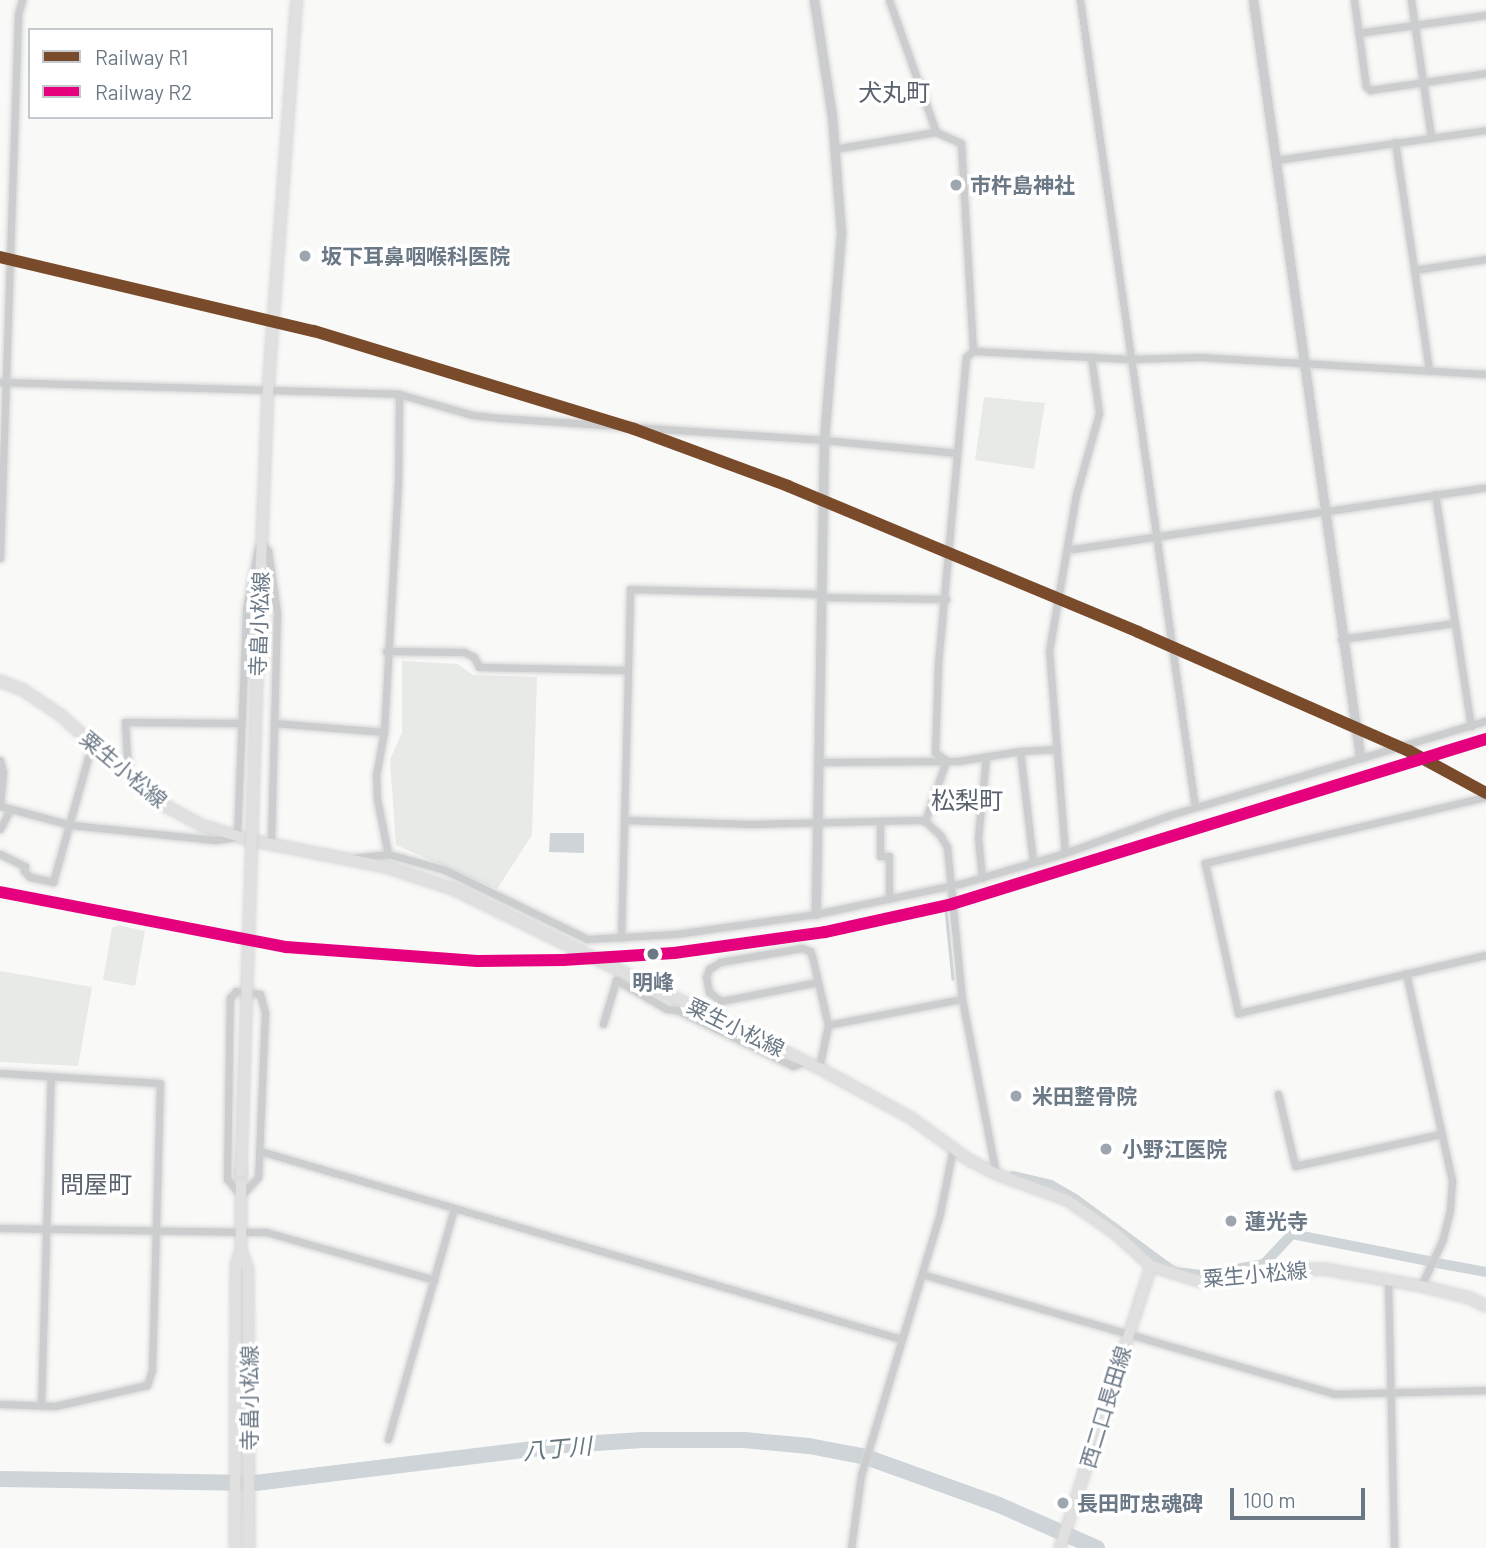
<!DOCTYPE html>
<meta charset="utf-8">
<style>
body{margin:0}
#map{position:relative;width:1486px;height:1548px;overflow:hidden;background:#f9f9f8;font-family:Barlow,"Noto Sans JP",sans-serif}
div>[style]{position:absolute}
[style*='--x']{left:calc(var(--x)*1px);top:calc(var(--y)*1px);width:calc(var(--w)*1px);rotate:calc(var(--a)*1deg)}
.green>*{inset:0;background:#e7eae6}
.water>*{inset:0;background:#ced4d7}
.stream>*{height:2.5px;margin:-1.25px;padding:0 1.25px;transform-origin:1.25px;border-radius:1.25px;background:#ced4d7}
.canal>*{height:10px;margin:-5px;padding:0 5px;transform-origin:5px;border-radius:5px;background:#ced4d7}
.river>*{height:16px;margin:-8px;padding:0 8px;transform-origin:8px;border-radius:8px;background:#ced4d7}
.roads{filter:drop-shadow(0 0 2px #d5d6d6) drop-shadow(0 0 2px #d5d6d6)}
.minor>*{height:7px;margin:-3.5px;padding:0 3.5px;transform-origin:3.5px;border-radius:3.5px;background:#cccdce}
.tertiary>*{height:9px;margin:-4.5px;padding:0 4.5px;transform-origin:4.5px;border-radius:4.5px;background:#cccdce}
.secondary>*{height:10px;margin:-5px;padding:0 5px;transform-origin:5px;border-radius:5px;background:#e0e0e1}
.primary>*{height:10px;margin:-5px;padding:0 5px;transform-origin:5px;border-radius:5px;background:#e0e0e1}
.bridges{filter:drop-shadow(0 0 2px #d5d6d6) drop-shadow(0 0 2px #d5d6d6)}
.primary-bridge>*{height:10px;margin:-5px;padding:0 5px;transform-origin:5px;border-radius:5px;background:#e0e0e1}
.rail-1>*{height:12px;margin:-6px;padding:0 6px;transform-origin:6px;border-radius:6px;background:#7a4b2a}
.rail-2>*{height:12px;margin:-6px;padding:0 6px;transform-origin:6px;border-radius:6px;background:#e5007d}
.dots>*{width:19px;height:19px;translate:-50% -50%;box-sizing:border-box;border:4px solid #fff;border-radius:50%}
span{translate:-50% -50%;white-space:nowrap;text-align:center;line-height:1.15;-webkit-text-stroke:7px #fff;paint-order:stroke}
.poi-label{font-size:21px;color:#6b7886;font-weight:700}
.left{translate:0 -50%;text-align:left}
.street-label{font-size:21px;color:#6b7886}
.stop-label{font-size:21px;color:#6b7886;font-weight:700}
.water-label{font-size:23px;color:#677781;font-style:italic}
.quarter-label{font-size:24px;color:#58616c}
.legend{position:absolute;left:28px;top:28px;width:245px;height:91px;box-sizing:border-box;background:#fff;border:2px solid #c4c9cf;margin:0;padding:9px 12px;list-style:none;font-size:21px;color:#6b7886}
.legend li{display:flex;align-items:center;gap:14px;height:35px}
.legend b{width:35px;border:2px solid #c4c9cf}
.scale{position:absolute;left:1230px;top:1488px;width:135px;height:32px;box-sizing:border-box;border:4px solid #6b7886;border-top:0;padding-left:9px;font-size:21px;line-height:24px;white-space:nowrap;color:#6b7886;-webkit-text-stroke:5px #fff;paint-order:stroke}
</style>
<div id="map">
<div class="green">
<div style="clip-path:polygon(984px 397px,1045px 403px,1034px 469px,975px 460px)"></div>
<div style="clip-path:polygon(402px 661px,458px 664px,473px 675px,537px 677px,532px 835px,497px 889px,396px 845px,390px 760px,402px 732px)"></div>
<div style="clip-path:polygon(118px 925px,145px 931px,135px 986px,103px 980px,112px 928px)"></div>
<div style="clip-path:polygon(0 971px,92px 987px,78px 1066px,0 1062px)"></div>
</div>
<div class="water">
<div style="clip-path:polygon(550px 833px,584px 833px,584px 853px,549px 852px)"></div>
</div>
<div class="stream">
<div style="--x:946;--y:910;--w:69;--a:84.2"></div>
</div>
<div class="canal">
<div style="--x:1013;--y:1176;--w:39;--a:13"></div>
<div style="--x:1051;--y:1185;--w:28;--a:30"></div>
<div style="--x:1075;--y:1199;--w:123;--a:36.4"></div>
<div style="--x:1174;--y:1272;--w:30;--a:6"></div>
<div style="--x:1204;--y:1275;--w:61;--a:-10.4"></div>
<div style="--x:1264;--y:1264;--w:41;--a:-47"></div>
<div style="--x:1292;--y:1234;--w:139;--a:11.2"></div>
<div style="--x:1437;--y:1263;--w:50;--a:10.4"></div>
</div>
<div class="river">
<div style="--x:0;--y:1479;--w:255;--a:0.9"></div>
<div style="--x:255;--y:1483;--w:311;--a:-7"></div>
<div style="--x:564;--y:1445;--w:79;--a:-3.6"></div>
<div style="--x:643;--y:1440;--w:101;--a:0"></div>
<div style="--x:744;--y:1440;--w:65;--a:5.3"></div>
<div style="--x:809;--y:1446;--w:58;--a:10.9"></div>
<div style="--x:866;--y:1457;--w:141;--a:19.8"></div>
<div style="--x:999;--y:1505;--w:107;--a:23.7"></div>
</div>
<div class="roads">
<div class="minor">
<div style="--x:889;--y:0;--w:140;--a:70.4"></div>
<div style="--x:1080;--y:0;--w:815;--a:81.89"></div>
<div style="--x:1354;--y:0;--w:87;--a:82.1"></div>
<div style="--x:1366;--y:86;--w:6;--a:45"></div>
<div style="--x:1370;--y:90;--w:117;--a:-8.3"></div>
<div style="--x:1411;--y:0;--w:138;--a:81.7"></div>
<div style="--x:1358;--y:33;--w:129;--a:-8"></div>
<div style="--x:1395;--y:142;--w:230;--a:81.5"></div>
<div style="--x:834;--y:149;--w:103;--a:-9.5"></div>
<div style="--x:936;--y:132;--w:27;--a:24"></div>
<div style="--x:961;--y:143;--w:208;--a:86.7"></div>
<div style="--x:1276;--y:160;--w:212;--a:-8.1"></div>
<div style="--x:1414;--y:270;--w:73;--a:-8.7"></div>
<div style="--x:0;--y:382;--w:399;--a:1.7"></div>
<div style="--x:399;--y:394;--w:76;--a:16"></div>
<div style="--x:472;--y:415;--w:29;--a:6"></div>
<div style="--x:501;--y:418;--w:324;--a:3.9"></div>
<div style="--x:824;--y:440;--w:134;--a:5.6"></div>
<div style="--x:1435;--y:494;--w:235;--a:81.2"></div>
<div style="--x:1073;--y:549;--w:418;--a:-8.5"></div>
<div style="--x:0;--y:558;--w:544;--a:-88.1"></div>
<div style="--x:18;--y:14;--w:15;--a:-74"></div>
<div style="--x:820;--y:597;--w:126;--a:0.9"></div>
<div style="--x:1341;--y:639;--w:115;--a:-8"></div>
<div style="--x:386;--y:651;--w:78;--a:0.7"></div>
<div style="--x:464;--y:652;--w:11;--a:27"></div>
<div style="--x:474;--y:657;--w:11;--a:63"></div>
<div style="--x:479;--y:667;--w:148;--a:1.2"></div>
<div style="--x:274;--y:723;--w:110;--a:4.7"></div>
<div style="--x:1020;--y:751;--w:112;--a:83.3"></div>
<div style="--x:944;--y:759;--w:11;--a:-142"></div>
<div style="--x:935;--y:752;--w:88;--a:-88"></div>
<div style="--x:938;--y:664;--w:308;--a:-84.8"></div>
<div style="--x:966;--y:357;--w:9;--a:-41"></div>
<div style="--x:973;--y:351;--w:157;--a:2.9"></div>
<div style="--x:1130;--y:359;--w:70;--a:-1.6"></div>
<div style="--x:1200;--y:357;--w:287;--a:3.4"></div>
<div style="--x:0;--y:760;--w:12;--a:76"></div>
<div style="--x:3;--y:772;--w:34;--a:95"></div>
<div style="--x:818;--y:762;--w:140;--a:-0.4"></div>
<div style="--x:958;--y:761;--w:63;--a:-9.2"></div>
<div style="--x:1020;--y:751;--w:37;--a:-3"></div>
<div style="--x:128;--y:774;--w:52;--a:-93.3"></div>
<div style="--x:125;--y:722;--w:117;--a:0.5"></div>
<div style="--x:1486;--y:797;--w:289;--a:166.8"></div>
<div style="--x:1205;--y:863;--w:154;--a:77.6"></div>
<div style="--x:1238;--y:1013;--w:255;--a:-13.2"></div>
<div style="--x:0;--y:806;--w:73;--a:15"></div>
<div style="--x:71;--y:825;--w:145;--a:5.9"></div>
<div style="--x:215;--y:840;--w:22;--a:-8"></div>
<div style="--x:237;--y:837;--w:228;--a:-87.7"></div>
<div style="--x:246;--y:609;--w:62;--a:-78.9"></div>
<div style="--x:258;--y:548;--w:7;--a:-56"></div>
<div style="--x:262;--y:542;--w:11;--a:56"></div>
<div style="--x:268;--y:551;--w:63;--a:81.7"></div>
<div style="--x:277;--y:613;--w:230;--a:91.5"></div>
<div style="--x:624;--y:820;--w:126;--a:1.8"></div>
<div style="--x:750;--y:824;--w:168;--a:-1.4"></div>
<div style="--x:918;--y:820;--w:7;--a:8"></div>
<div style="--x:925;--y:821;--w:21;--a:43"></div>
<div style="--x:940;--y:835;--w:14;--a:60"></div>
<div style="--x:947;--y:847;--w:153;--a:84.4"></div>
<div style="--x:962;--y:999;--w:178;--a:79"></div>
<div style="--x:880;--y:821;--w:35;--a:90"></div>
<div style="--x:880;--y:856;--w:9;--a:0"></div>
<div style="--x:889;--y:856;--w:43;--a:90"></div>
<div style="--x:925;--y:821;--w:60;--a:-70.7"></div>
<div style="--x:945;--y:764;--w:5;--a:-101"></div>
<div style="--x:0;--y:829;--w:22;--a:-63"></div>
<div style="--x:1065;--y:853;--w:203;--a:-94.5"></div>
<div style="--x:1049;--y:651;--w:158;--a:-80.2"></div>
<div style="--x:1076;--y:495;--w:85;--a:-74.3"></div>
<div style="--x:1099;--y:413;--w:57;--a:-98.1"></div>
<div style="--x:0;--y:854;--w:28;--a:26"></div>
<div style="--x:25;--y:866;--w:5;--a:101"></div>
<div style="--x:24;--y:871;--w:8;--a:45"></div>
<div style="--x:30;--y:877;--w:24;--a:12"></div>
<div style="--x:53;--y:882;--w:144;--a:-74.3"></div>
<div style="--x:388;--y:854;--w:56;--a:-101.3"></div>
<div style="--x:377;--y:799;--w:24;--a:-92"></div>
<div style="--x:376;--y:775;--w:44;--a:-79.5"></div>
<div style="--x:384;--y:732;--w:250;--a:-86.8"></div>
<div style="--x:398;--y:482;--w:88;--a:-89.3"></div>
<div style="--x:352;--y:858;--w:36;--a:-6"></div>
<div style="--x:388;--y:854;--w:59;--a:15.7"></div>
<div style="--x:445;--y:870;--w:158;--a:25.9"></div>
<div style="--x:587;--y:939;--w:89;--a:-3.2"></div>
<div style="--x:676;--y:934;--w:141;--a:-8.1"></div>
<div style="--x:816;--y:914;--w:150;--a:-11.9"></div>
<div style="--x:963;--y:883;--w:106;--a:-16.4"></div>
<div style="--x:1065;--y:853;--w:112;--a:-19.9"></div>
<div style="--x:1170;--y:815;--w:330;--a:-16.6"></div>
<div style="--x:982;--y:878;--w:40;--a:-95.7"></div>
<div style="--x:978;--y:838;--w:82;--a:-84.4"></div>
<div style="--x:621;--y:938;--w:349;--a:-88.5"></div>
<div style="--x:630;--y:589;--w:190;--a:1.5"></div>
<div style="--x:1406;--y:973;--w:212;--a:77.5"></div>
<div style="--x:1452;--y:1180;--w:30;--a:94"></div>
<div style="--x:1450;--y:1210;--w:30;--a:104"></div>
<div style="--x:1443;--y:1239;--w:52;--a:115.1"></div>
<div style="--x:818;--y:982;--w:99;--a:168.9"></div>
<div style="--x:721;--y:1001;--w:15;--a:-143"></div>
<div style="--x:709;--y:992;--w:15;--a:-101"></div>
<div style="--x:706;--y:977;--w:9;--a:-69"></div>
<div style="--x:709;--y:969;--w:13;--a:-32"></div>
<div style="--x:720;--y:962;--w:83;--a:-9.7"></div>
<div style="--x:802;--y:948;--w:9;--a:21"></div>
<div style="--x:810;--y:951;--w:5;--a:68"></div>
<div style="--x:812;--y:956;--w:27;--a:77"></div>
<div style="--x:818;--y:982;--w:44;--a:76.9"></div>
<div style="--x:828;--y:1025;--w:44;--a:101.8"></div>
<div style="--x:236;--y:991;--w:24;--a:7"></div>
<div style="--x:260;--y:994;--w:20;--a:75"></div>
<div style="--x:265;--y:1013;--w:164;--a:92.4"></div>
<div style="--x:258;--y:1177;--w:25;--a:132"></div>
<div style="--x:241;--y:1196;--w:22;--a:-129"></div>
<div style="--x:227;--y:1179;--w:181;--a:-89.1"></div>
<div style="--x:230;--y:998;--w:9;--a:-49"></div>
<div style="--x:603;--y:1024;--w:46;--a:-73.5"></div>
<div style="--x:616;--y:980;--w:59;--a:29.6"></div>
<div style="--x:667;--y:1009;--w:10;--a:6"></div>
<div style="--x:677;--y:1010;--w:129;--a:25.8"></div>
<div style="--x:793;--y:1066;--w:14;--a:-21"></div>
<div style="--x:828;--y:1025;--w:136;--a:-11"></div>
<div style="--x:0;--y:1073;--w:160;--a:3.6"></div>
<div style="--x:160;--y:1083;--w:287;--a:91.6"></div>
<div style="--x:152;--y:1370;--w:16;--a:108"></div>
<div style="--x:147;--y:1385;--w:94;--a:167.1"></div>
<div style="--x:55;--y:1406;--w:55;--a:-177.9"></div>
<div style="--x:1278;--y:1094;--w:74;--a:76.7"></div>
<div style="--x:1295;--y:1166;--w:148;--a:-12.4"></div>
<div style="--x:260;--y:1151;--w:668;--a:16.35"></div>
<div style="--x:0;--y:1228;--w:266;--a:0.9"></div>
<div style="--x:266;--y:1232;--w:175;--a:15.9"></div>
<div style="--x:922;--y:1274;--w:429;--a:16.2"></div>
<div style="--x:1334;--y:1394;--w:152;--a:-1.5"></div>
<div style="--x:1388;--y:1280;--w:268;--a:88.7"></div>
<div style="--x:41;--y:1405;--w:329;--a:-88.3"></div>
<div style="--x:388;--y:1439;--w:239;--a:-74"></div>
<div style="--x:851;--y:1548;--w:74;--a:-82.2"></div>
<div style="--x:861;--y:1475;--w:274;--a:-73.2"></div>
<div style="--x:940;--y:1213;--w:66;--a:-78.7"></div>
</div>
<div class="tertiary">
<div style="--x:814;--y:0;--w:117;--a:81.2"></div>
<div style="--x:832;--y:116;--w:117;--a:85.6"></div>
<div style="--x:841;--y:233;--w:208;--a:94.7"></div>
<div style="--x:824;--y:440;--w:474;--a:91"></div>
<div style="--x:1253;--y:0;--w:765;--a:81.95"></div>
</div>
<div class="secondary">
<div style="--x:0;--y:681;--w:25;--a:21"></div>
<div style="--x:23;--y:690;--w:43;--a:33.7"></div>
<div style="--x:59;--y:714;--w:135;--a:41.4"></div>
<div style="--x:160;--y:803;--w:47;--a:28.2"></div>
<div style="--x:201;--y:825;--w:51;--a:17"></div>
<div style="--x:250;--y:840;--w:139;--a:11.2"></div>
<div style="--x:386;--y:867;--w:71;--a:18.2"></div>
<div style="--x:453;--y:889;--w:407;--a:26.1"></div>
<div style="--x:819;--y:1068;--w:105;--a:28.5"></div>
<div style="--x:911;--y:1118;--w:72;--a:35.9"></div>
<div style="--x:969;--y:1160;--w:30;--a:27"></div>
<div style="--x:996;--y:1174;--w:76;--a:20.1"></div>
<div style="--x:1067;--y:1200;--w:58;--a:34.5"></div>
<div style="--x:1115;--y:1233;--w:49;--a:42.5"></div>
<div style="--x:1151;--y:1266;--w:50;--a:17.4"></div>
<div style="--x:1199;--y:1281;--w:61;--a:-10.4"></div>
<div style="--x:1259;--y:1270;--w:65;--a:-0.9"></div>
<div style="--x:1324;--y:1269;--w:98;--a:9.9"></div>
<div style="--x:1421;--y:1286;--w:50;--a:13.8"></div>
<div style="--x:1470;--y:1298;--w:18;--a:27"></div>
<div style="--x:1060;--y:1548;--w:296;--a:-72.1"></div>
</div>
<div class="primary">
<div style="--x:260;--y:587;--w:196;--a:-87.7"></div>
<div style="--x:268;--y:391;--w:392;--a:-85.8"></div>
<div style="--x:241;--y:1250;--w:21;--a:71"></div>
<div style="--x:248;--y:1270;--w:278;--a:89.8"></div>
<div style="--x:235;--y:1548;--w:283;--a:-89.8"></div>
<div style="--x:236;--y:1265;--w:16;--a:-72"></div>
<div style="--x:241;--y:1250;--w:78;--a:-90"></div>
</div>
</div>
<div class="bridges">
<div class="primary-bridge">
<div style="--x:241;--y:1172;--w:585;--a:-88.14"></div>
</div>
</div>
<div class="rail-1">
<div style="--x:0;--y:257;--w:323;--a:13.3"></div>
<div style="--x:314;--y:331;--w:335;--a:17"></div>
<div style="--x:634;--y:429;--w:164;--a:20.3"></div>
<div style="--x:788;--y:486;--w:379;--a:22.6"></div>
<div style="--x:1138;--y:632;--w:296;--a:23.7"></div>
<div style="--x:1409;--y:751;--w:88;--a:28.6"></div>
</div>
<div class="rail-2">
<div style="--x:0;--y:892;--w:291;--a:10.9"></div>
<div style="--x:286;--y:947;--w:192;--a:4.2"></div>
<div style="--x:477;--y:961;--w:86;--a:-0.7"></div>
<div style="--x:563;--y:960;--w:111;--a:-3.6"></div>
<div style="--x:674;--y:953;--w:152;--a:-7.9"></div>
<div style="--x:825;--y:932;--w:130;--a:-12.4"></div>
<div style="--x:952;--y:904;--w:559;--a:-17.17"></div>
</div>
<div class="dots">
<div style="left:956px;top:185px;background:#9da5ae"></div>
<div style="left:305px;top:256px;background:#9da5ae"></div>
<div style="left:653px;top:954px;background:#6b7886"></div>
<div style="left:1016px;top:1096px;background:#9da5ae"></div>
<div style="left:1106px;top:1149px;background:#9da5ae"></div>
<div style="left:1231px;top:1221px;background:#9da5ae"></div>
<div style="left:1063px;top:1503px;background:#9da5ae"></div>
</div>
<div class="poi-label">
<span class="left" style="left:970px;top:185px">市杵島神社</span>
<span class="left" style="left:321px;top:256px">坂下耳鼻咽喉科医院</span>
<span class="left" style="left:1032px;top:1096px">米田整骨院</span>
<span class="left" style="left:1122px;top:1149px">小野江医院</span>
<span class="left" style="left:1245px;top:1221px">蓮光寺</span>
<span class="left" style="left:1077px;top:1503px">長田町忠魂碑</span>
</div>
<div class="street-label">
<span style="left:259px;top:624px;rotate:-88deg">寺畠小松線</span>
<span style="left:124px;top:769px;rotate:40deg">粟生小松線</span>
<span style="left:736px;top:1027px;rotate:26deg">粟生小松線</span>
<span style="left:1255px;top:1274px;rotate:-5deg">粟生小松線</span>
<span style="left:249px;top:1398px;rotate:-90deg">寺畠小松線</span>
<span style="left:1105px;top:1407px;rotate:-73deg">西二口長田線</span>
</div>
<div class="stop-label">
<span style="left:653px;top:982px">明峰</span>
</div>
<div class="water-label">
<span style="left:557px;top:1448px;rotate:-5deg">八丁川</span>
</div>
<div class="quarter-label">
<span style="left:894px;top:92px">犬丸町</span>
<span style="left:967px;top:800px">松梨町</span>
<span style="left:96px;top:1184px">問屋町</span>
</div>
<ul class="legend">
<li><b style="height:9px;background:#7a4b2a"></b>Railway R1</li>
<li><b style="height:9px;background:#e5007d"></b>Railway R2</li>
</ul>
<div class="scale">100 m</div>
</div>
